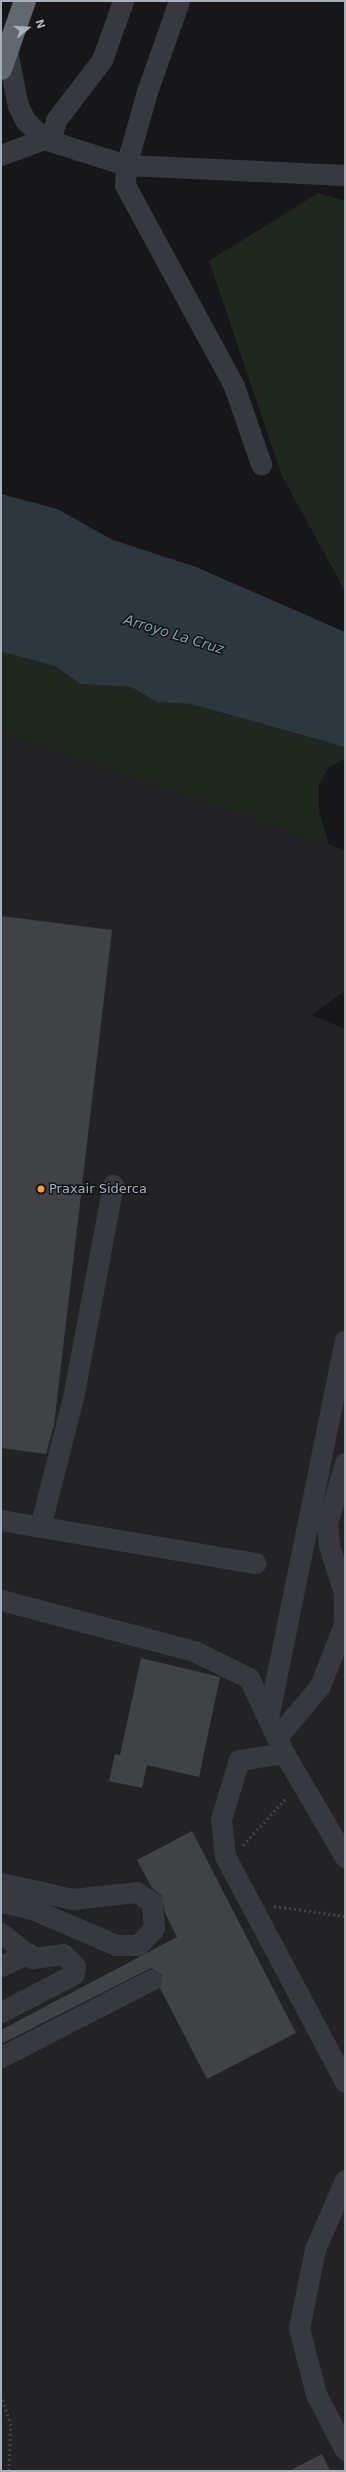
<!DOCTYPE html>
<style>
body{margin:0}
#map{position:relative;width:346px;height:2472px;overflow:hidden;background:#171719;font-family:"DejaVu Sans",sans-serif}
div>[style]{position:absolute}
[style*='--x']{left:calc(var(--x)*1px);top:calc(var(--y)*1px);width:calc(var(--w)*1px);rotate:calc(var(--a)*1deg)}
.built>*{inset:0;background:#232326}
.green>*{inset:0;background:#1f271f}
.water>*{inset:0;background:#2c383e}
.building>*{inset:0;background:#414246}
.path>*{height:2.5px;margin-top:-1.25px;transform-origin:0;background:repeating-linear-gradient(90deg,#3e4145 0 2px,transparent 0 5px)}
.minor>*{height:21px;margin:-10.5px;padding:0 10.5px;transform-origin:10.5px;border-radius:10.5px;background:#38393e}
.highway>*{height:22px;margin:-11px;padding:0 11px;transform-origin:11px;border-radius:11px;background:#63686f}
.dots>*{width:11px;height:11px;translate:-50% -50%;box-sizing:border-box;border:2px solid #121214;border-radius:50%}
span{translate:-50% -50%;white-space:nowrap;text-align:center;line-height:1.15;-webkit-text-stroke:3px #121214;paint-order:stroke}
.poi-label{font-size:13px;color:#a8b0b9}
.left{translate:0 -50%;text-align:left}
.water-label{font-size:14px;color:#7ea2b6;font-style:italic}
.frame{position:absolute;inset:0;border:2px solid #a8b0b9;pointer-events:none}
.north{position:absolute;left:8px;top:8px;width:40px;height:40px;-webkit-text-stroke:3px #121214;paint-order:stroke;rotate:72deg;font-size:11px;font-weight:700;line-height:16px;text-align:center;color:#a8b0b9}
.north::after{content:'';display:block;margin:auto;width:14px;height:18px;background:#a8b0b9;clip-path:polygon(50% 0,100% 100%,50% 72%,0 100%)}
</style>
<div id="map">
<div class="built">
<div style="clip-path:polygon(1px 736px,20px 738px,345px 850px,345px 991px,311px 1015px,345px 1029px,345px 2471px,1px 2471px)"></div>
</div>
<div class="green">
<div style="clip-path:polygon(318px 193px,345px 201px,345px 591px,282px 476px,209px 261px)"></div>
<div style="clip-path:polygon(1px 652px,55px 666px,80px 684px,131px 687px,157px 702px,191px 704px,345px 747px,345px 759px,329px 767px,319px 785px,319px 812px,329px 845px,20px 738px,1px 736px)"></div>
</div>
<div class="water">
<div style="clip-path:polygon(1px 494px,57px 509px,113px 540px,196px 567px,345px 632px,345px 747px,191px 704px,157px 702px,131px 687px,80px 684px,55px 666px,1px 652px)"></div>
</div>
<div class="building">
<div style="clip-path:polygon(1px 916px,112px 930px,54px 1425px,46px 1454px,1px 1448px)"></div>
<div style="clip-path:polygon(141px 1658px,220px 1677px,199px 1777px,147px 1765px,142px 1788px,109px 1781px,115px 1754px,120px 1755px)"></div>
<div style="clip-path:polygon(192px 1831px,296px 2033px,207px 2079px,160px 1988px,162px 1975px,151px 1968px,1px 2044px,1px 2030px,177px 1937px,165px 1913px,162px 1896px,152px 1888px,137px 1860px)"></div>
<div style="clip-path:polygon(322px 2454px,330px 2471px,289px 2471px)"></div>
</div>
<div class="path">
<div style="--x:243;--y:1845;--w:65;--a:-47.5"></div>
<div style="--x:274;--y:1906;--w:72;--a:8"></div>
<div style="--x:1;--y:2395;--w:31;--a:71"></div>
<div style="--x:11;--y:2424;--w:47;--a:92.4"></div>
</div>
<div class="minor">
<div style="--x:179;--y:1;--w:96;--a:109.4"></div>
<div style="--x:147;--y:92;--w:76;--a:106"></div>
<div style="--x:126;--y:165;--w:20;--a:93"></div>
<div style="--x:125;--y:185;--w:229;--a:61.5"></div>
<div style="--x:234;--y:386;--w:83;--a:70.9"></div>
<div style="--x:7;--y:51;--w:56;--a:78.7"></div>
<div style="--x:18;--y:106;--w:16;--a:63"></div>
<div style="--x:25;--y:120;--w:27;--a:45"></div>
<div style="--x:44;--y:139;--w:86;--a:17.6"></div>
<div style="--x:126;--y:165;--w:219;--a:2.6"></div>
<div style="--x:50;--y:141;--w:22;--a:-74"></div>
<div style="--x:56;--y:120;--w:76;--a:-52.5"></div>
<div style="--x:102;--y:60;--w:63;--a:-70.4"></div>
<div style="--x:1;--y:155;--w:46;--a:-20.4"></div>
<div style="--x:1;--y:1520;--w:258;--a:9.6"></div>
<div style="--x:40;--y:1527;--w:133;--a:-75.7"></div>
<div style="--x:73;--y:1398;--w:217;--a:-79.4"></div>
<div style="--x:1;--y:1600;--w:200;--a:14.8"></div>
<div style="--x:194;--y:1651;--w:61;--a:26.1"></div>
<div style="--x:249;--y:1678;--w:83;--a:65"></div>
<div style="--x:284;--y:1753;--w:121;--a:59.6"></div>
<div style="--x:268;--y:1718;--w:385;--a:-78.5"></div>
<div style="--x:277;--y:1737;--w:67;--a:-49.9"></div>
<div style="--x:320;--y:1686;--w:66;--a:-68.8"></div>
<div style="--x:344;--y:1624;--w:31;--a:-90"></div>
<div style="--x:344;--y:1593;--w:50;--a:-107.4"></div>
<div style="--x:329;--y:1545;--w:22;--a:-95"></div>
<div style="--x:327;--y:1523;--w:63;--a:-73.3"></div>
<div style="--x:284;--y:1753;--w:46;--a:171.2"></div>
<div style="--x:239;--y:1760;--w:62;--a:107"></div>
<div style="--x:221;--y:1819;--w:37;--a:84"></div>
<div style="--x:225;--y:1856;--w:256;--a:62"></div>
<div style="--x:1;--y:1883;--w:73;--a:12.7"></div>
<div style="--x:72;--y:1899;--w:64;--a:-6.2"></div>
<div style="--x:136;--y:1892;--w:19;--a:32"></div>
<div style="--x:152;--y:1902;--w:26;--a:86"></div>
<div style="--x:154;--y:1928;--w:23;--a:133"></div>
<div style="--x:138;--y:1945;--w:22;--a:180"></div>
<div style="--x:116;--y:1945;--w:91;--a:-156.8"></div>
<div style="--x:32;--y:1909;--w:32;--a:-167"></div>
<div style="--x:1;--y:1933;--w:40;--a:39"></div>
<div style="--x:32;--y:1958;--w:31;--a:-7"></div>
<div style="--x:63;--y:1954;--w:17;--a:45"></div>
<div style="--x:75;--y:1966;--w:8;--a:97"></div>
<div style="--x:74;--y:1974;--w:82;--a:152.5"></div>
<div style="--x:1;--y:1966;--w:30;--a:-26"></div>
<div style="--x:1;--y:2057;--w:169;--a:-27.2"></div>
<div style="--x:345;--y:2180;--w:75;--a:113.5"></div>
<div style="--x:315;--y:2249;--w:81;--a:101.4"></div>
<div style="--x:299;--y:2328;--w:68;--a:75.6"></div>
<div style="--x:316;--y:2394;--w:63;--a:62.6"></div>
</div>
<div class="highway">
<div style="--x:1;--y:69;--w:72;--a:-70.6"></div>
</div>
<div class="dots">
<div style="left:41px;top:1189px;background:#f99d2f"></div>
</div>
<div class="poi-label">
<span class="left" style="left:49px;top:1189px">Praxair Siderca</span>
</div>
<div class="water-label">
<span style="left:174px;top:634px;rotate:17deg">Arroyo La Cruz</span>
</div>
<div class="frame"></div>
<div class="north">N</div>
</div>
